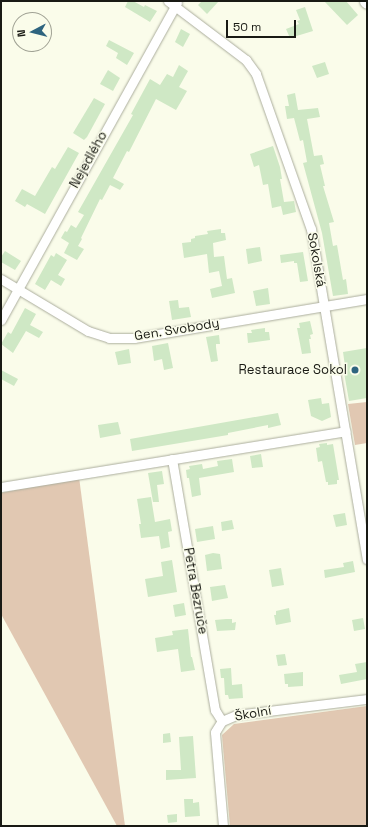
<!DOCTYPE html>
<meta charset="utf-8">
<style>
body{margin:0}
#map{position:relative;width:368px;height:827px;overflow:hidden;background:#fafcea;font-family:"Space Grotesk",sans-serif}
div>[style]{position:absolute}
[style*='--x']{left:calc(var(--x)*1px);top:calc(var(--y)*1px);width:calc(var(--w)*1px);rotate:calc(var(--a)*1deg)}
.green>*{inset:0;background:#e1c8b2}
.building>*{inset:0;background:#cfe8c5}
.roads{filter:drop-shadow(0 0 1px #abad9d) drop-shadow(0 0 1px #abad9d)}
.street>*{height:9px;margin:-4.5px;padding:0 4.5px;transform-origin:4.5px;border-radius:4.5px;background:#fff}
.primary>*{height:13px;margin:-6.5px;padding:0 6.5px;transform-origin:6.5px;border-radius:6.5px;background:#fff}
.dots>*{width:11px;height:11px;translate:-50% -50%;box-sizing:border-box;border:2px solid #fafcea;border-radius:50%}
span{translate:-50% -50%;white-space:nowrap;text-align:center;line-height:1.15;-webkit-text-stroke:3px #fafcea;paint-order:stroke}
.street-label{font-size:13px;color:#191a14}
.poi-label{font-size:13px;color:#191a14}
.right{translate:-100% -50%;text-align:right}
.frame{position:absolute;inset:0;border:2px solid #191a14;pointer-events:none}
.north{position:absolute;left:12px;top:12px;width:40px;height:40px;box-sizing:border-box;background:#fafcea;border:1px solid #a0a294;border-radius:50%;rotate:263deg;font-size:11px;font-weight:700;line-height:16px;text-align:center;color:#191a14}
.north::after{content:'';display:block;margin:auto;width:14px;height:18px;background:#2e647f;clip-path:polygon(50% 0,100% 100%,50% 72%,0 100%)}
.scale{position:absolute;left:226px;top:20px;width:70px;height:18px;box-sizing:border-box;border:2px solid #191a14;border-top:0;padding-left:5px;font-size:12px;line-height:14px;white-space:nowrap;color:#191a14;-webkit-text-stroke:3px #fafcea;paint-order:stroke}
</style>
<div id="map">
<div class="green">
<div style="clip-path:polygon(367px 402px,367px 443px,355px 445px,348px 404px)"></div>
<div style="clip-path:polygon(79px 477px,125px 826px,117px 826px,1px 614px,1px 493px)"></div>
<div style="clip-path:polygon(367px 706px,367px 826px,230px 826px,222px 735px,234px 724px)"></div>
</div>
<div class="building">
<div style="clip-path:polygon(128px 1px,133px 1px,144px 7px,145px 5px,157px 11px,150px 22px,125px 7px)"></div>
<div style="clip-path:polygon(202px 1px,219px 1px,207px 14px,198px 5px)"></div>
<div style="clip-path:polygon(324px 1px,346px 1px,358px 15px,347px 25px)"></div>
<div style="clip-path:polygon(305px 7px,313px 31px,290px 38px,286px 29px,299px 24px,297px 21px,300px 20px,296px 10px)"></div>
<div style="clip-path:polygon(181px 29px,190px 34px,183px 47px,175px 42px)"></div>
<div style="clip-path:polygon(109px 40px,134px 53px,127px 65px,116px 58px,118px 53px,106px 46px)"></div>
<div style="clip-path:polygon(325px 62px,329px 74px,317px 78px,312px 66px)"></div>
<div style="clip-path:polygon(179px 65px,188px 71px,179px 87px,187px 91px,183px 98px,176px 110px,156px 99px,129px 152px,127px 151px,113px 178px,124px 184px,120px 190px,110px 185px,102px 200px,100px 199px,81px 238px,82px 239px,78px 246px,84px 249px,77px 260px,64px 253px,69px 243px,61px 238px,65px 231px,67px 232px,71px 225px,76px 228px,84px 215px,78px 212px,133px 115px,131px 114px,150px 79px,160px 85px,167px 74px,173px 77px)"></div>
<div style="clip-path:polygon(108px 70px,120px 78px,113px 91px,100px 84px)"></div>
<div style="clip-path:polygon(295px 93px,298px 110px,318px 108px,320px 117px,307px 119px,314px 156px,322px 155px,324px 164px,320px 165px,325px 186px,323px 186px,334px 222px,329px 223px,333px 246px,337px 245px,343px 280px,346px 279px,348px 294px,333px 296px,322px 233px,303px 163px,307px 162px,303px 140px,300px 141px,294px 118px,287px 119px,285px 106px,289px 106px,287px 95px)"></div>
<div style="clip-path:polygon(94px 98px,105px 104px,87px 137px,84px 140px,73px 133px)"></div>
<div style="clip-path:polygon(273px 146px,280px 167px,282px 179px,280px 179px,284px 202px,294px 201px,296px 212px,283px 215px,281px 206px,272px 208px,268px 184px,263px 185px,259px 165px,254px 167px,250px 154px)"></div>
<div style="clip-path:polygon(68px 147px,79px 153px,45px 214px,27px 204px,25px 207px,15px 201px,22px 189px,35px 196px,52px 167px,55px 169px)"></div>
<div style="clip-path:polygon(221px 229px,221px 233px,225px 233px,226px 240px,213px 243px,214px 257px,224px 256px,227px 279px,232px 278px,235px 293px,212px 298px,210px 289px,222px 286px,219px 271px,209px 273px,207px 254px,184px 258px,182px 243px,191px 242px,191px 239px,195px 238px,195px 236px,208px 234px,207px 231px)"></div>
<div style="clip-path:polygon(260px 247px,262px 261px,248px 264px,246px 249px)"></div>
<div style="clip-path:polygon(5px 251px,21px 261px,15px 270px,1px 262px,1px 257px)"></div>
<div style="clip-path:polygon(303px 252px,308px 281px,300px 282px,297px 263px,294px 263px,294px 261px,281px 263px,280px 255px)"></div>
<div style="clip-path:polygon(56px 253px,67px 260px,58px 275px,65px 279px,61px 286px,51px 280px,45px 290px,35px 284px,51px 255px,54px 257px)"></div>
<div style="clip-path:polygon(268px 288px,270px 304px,256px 306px,253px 291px)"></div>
<div style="clip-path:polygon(178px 300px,179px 308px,189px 307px,191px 317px,172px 320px,169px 301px)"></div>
<div style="clip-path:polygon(25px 308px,36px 314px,30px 325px,43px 332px,39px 338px,26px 331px,13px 353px,1px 344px,8px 332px,11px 334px)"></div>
<div style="clip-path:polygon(310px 321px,313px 334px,310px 335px,311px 339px,309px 339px,311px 353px,302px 354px,297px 328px,300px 328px,299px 323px)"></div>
<div style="clip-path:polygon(265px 328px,265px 332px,269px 332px,270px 340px,248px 343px,247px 333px,252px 333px,251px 330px)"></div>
<div style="clip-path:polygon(219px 335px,220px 344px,216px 344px,216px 347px,218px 361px,211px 362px,206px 337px)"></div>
<div style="clip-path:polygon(168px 343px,173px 368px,164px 370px,162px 359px,154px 361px,152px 346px)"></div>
<div style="clip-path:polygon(367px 348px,367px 398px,349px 401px,343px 367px,345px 366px,343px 352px)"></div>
<div style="clip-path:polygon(129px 349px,131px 363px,118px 365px,115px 352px)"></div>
<div style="clip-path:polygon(1px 370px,18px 379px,14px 386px,1px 379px)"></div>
<div style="clip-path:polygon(321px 398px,322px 404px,329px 403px,331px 417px,322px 421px,311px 416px,308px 400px)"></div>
<div style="clip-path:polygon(278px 413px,281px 425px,268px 428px,268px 425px,228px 433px,228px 435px,132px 451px,130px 439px)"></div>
<div style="clip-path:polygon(118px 422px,121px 434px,100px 438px,98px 425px)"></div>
<div style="clip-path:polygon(327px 443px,327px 445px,333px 444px,339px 480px,337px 480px,337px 484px,328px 485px,328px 482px,326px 482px,322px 461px,318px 462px,316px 448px,320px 447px,319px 444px)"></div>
<div style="clip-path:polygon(261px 454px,263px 467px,252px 468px,250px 456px)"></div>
<div style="clip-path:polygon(232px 459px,234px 472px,199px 478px,201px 495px,192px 497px,189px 478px,187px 478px,186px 470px,190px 469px,189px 466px,202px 464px,203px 469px,218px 466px,217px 461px)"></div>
<div style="clip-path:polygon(162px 471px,164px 484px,157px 485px,159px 502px,153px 502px,148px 473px)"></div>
<div style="clip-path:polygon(151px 497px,155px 522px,170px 519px,172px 531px,168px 532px,170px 547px,161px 549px,159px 536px,141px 538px,139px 524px,141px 524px,137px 499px)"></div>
<div style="clip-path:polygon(345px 513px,347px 525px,336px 527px,333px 515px)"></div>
<div style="clip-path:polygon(232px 520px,234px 529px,222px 531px,221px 522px)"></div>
<div style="clip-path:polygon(213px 526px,215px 539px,197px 542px,195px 529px)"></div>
<div style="clip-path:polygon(213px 553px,220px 554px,222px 569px,207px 571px,205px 555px)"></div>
<div style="clip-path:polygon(172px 560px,177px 592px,148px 597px,145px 579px,163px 576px,161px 562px)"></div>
<div style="clip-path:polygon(353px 561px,355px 572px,325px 578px,324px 570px,344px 567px,343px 563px)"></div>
<div style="clip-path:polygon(281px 568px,284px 585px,272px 587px,269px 570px)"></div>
<div style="clip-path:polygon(225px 585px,228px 598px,212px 601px,210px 587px)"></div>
<div style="clip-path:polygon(184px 603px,186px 615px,175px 617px,173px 605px)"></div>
<div style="clip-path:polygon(289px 608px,291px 622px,276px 625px,274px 615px,276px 615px,276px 611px)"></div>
<div style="clip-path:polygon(363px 618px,365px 629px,354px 631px,352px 620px)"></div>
<div style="clip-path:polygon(226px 619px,232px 619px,232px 623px,236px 622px,235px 630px,217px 631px,215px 620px)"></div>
<div style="clip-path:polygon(188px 629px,191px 657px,192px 657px,195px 670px,181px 672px,178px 649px,157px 652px,155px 638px,173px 635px,172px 631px)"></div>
<div style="clip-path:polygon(285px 654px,287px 665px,278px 666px,276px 655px)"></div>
<div style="clip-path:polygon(367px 662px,367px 679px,341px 684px,339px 675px,357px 672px,355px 664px)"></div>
<div style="clip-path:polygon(231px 668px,232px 685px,242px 684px,243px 698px,229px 699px,228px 695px,225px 695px,224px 678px,221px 678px,220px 669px)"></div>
<div style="clip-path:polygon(303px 672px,303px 686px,288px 687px,288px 684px,285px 684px,284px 674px)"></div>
<div style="clip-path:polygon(170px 733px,171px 742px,163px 743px,163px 734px)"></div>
<div style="clip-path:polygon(193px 736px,196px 778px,166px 780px,166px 770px,181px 770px,179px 737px)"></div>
<div style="clip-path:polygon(184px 799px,193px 799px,193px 803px,199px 802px,200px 816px,185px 817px)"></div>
<div style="clip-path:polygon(177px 814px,177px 822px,168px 823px,167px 815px)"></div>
</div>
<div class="roads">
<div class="street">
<div style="--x:168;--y:1;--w:98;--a:37.1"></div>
<div style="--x:246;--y:60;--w:17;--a:54"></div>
<div style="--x:256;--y:74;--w:164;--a:70.5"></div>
<div style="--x:311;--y:229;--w:335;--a:80.4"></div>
<div style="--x:1;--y:279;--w:101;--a:30.9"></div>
<div style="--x:88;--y:331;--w:22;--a:18"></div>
<div style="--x:109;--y:338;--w:25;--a:0"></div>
<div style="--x:134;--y:338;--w:236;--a:-9.5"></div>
<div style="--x:1;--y:320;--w:363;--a:-61"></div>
<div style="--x:172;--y:459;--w:255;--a:80.3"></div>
<div style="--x:215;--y:710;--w:13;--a:58"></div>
<div style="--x:1;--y:487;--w:349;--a:-9.2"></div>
<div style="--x:223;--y:826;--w:94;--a:-94.9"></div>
<div style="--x:215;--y:732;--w:13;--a:-58"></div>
<div style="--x:222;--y:721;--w:15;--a:-23"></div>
<div style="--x:236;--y:715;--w:132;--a:-7"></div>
</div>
<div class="primary">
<div style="--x:366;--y:1;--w:1;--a:45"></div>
</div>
</div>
<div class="dots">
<div style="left:355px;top:370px;background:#2e647f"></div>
</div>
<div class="street-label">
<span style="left:89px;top:160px;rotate:-61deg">Nejedlého</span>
<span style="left:316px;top:260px;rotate:80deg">Sokolská</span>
<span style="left:177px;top:330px;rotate:-9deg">Gen. Svobody</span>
<span style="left:195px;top:591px;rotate:80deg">Petra Bezruče</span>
<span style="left:253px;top:714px;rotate:-10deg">Školní</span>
</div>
<div class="poi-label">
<span class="right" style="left:347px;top:370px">Restaurace Sokol</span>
</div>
<div class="frame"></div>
<div class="north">N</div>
<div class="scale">50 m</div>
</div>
